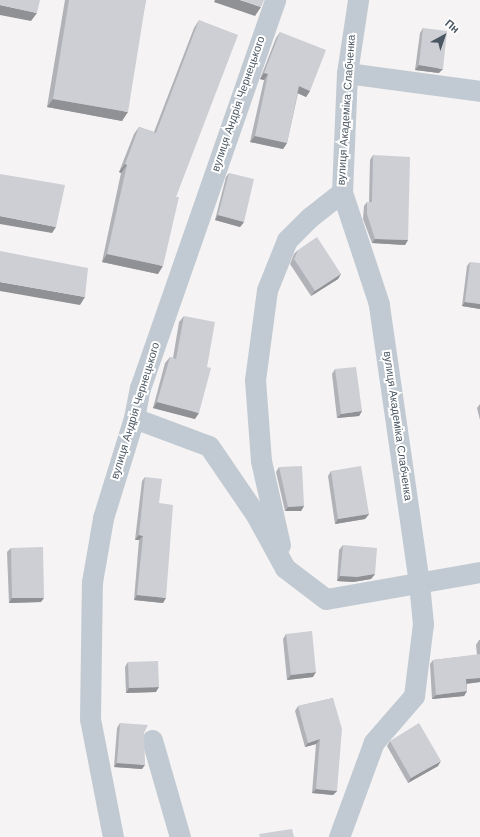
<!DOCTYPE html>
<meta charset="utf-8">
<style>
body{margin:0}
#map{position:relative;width:480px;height:837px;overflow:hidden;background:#f5f3f3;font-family:"Work Sans",sans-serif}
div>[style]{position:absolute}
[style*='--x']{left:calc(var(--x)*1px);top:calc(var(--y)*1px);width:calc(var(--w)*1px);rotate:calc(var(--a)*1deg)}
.minor>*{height:21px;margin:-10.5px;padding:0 10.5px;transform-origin:10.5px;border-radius:10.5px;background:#c1cad2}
.wall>*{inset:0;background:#b0b2b7}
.shaded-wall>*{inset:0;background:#909195}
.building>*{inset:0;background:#cdcfd5}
span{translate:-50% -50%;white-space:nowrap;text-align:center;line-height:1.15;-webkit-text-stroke:4px #fff;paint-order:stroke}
.street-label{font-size:11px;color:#4a5661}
.north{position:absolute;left:424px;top:16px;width:40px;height:40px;-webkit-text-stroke:3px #fff;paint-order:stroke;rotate:40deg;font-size:11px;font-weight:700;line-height:16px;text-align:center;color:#4a5661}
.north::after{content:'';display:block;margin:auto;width:14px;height:18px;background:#4a5661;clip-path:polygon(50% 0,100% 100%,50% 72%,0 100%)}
</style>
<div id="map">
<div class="minor">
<div style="--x:347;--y:73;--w:134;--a:7.7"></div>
<div style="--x:134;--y:418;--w:80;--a:20.5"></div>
<div style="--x:209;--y:446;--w:83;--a:55.7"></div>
<div style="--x:256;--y:515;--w:60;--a:61.3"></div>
<div style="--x:285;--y:568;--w:51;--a:37.1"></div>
<div style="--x:326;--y:599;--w:156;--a:-9.9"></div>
<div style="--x:280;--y:545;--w:86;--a:-102.7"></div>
<div style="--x:261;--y:461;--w:81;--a:-94.2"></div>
<div style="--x:255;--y:380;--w:91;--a:-82.4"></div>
<div style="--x:267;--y:290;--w:54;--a:-68.2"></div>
<div style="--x:287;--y:240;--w:31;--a:-45"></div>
<div style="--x:309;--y:218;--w:42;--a:-38.2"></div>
<div style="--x:152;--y:740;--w:101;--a:73.9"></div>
<div style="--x:113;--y:837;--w:120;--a:-101"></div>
<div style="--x:90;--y:719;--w:137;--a:-89.2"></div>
<div style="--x:92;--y:582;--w:65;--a:-80.2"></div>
<div style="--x:103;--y:518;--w:105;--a:-72.8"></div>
<div style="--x:134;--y:418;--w:31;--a:-79"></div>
<div style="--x:140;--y:388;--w:411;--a:-70.8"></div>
<div style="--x:339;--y:837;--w:101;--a:-69.8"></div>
<div style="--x:374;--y:742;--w:61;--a:-49"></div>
<div style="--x:414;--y:696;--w:73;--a:-82.9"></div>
<div style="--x:423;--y:624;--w:41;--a:-95.6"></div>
<div style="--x:419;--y:583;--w:282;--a:-98.2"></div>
<div style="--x:379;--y:304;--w:118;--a:-108.3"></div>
<div style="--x:342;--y:192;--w:119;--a:-87.6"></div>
<div style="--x:347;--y:73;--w:74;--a:-81.4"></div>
</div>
<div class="wall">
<div style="clip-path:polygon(65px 0,146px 0,122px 121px,47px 107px)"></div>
<div style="clip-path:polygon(199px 20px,176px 197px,158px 274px,102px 262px,121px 173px,119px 172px,134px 134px,139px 127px,154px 132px,194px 28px)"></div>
<div style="clip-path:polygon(423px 28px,439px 73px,415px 70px,420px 33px)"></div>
<div style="clip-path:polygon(280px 32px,310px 91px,306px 97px,298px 93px,287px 143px,283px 149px,250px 142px,264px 80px,260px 79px,276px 38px)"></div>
<div style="clip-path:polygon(373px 155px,408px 240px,405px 245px,372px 243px,363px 219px,364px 206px,367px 202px,369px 202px,370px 160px)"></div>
<div style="clip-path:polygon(229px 173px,244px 222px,240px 227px,215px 220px,226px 177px)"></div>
<div style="clip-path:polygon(298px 250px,341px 274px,338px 279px,311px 296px,290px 264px,294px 254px)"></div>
<div style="clip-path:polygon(470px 262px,480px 309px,462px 306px,467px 266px)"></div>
<div style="clip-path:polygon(184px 316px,195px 419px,153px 408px,165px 363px,170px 357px,173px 358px,179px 322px)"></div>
<div style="clip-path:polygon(335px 369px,362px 411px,359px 416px,337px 418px,332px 374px)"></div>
<div style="clip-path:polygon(480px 404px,480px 420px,477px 408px)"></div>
<div style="clip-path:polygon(279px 467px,304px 506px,301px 511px,285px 511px,276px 472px)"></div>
<div style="clip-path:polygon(331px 471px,369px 514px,365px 519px,335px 524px,328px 476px)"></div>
<div style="clip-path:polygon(145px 477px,159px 503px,163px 603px,134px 600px,139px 540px,135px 540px,142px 481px)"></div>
<div style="clip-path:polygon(343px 545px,375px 574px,371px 579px,353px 582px,337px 581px,339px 550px)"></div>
<div style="clip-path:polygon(11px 548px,41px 602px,9px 603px,7px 552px)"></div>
<div style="clip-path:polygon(286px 634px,313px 677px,287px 680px,283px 639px)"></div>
<div style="clip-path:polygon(479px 640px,480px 640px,480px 682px,467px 684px,467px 691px,464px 696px,432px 699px,430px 664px,433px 660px,477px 655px,476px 645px)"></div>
<div style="clip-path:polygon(128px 662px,156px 692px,126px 693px,125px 667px)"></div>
<div style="clip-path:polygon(333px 698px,337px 791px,333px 795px,312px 793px,316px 744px,305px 747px,295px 711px,298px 706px)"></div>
<div style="clip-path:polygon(120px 723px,144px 733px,142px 769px,114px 767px,117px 728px)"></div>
<div style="clip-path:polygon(390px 741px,438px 766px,408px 783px,387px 746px)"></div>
</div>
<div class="shaded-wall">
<div style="clip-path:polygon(215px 0,240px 0,261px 7px,255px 16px,214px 2px)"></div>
<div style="clip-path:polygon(0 5px,37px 13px,31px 21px,0 15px)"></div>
<div style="clip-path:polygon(419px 65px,443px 69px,439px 73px,415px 70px)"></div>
<div style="clip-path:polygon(264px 73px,268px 74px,264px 80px,260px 79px)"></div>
<div style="clip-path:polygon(299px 86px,310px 91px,306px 97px,295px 92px)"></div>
<div style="clip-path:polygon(53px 99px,128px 112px,122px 121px,47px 107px)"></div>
<div style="clip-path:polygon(255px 136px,287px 143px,283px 149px,250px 142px)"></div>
<div style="clip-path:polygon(125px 164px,127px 165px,121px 173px,119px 172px)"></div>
<div style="clip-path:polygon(218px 215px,244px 222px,240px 227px,215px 220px)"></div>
<div style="clip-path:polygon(0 216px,56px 227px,52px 233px,0 224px)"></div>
<div style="clip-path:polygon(375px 239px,408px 240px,405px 245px,372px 243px)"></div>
<div style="clip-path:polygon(107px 254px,163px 266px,158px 274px,102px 262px)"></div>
<div style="clip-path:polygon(341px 274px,338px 279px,311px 296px,315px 291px)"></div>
<div style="clip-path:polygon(0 282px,85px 297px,80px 305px,0 291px)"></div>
<div style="clip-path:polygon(465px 302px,480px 304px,480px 309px,462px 306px)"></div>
<div style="clip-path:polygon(157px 402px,199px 413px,195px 419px,153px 408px)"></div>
<div style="clip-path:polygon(362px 411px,359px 416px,337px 418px,341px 414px)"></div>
<div style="clip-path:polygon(304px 506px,301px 511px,285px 511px,288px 507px)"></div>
<div style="clip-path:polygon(369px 514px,365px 519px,335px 524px,338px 519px)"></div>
<div style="clip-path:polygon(139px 535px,143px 536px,139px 540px,135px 540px)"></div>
<div style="clip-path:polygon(375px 574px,371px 579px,353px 582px,337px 581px,340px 576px)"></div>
<div style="clip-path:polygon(137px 595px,166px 598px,163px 603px,134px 600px)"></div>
<div style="clip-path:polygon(12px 598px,44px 598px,41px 602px,9px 603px)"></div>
<div style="clip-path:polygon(316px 672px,313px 677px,287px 680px,291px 675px)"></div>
<div style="clip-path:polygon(480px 678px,480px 682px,463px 684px,466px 679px)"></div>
<div style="clip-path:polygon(159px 687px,156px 692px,126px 693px,129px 688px)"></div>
<div style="clip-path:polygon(467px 691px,464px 696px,432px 699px,436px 695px)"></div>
<div style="clip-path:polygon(320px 739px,316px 744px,305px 747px,308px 743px)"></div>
<div style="clip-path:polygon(441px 761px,438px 766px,408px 783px,411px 778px)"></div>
<div style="clip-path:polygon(117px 763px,145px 765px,142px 769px,114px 767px)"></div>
<div style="clip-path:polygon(316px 789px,337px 791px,333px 795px,312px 793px)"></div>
</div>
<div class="building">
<div style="clip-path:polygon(0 0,40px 0,37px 13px,0 5px)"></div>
<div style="clip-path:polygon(69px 0,146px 0,128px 112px,53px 99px)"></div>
<div style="clip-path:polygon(240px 0,264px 0,261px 7px)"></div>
<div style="clip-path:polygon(199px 20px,238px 35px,176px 197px,179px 197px,163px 266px,107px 254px,127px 165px,125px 164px,139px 127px,156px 133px)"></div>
<div style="clip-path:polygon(423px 28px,447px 31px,443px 69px,419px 65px)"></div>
<div style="clip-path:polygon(280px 32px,326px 50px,310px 91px,299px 86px,287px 143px,255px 136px,268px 74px,264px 73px)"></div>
<div style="clip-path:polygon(373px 155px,410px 157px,408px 240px,375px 239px,367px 214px,367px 202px,372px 202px)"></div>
<div style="clip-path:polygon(229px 173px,254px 179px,244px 222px,218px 215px)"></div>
<div style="clip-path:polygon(0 174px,65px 185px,56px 227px,0 216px)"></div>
<div style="clip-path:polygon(317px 237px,341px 274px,315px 291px,294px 259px,298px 250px)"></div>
<div style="clip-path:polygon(0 251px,88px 268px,85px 297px,0 282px)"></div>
<div style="clip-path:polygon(470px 262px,480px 263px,480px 304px,465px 302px)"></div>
<div style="clip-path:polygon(184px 316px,215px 322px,207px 367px,211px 368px,199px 413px,157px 402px,170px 357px,176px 359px)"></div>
<div style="clip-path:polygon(356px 367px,362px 411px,341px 414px,335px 369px)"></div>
<div style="clip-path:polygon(302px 466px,304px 506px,288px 507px,279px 467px)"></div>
<div style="clip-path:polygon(361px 466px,369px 514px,338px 519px,331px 471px)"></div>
<div style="clip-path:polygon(145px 477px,162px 479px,159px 503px,173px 505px,166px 598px,137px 595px,143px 536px,139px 535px)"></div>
<div style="clip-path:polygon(343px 545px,377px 548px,375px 574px,357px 577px,340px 576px)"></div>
<div style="clip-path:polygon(43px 547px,44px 598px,12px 598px,11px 548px)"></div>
<div style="clip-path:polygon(312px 631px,316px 672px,291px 675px,286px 634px)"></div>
<div style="clip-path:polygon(480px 654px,480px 678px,466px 679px,467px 691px,436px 695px,433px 660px)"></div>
<div style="clip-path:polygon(158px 661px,159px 687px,129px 688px,128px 662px)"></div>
<div style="clip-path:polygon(333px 698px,342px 729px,337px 791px,316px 789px,320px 739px,308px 743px,298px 706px)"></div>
<div style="clip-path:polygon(120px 723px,148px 725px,144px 733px,145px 765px,117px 763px)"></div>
<div style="clip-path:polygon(419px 723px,441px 761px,411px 778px,390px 741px)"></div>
<div style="clip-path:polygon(292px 829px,294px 837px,260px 837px,259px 834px)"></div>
</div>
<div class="street-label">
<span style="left:239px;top:104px;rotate:-71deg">вулиця Андрія Чернецького</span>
<span style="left:347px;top:110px;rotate:-86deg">вулиця Академіка Слабченка</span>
<span style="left:136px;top:411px;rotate:-73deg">вулиця Андрія Чернецького</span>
<span style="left:397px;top:426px;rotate:82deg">вулиця Академіка Слабченка</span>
</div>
<div class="north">Пн</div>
</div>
